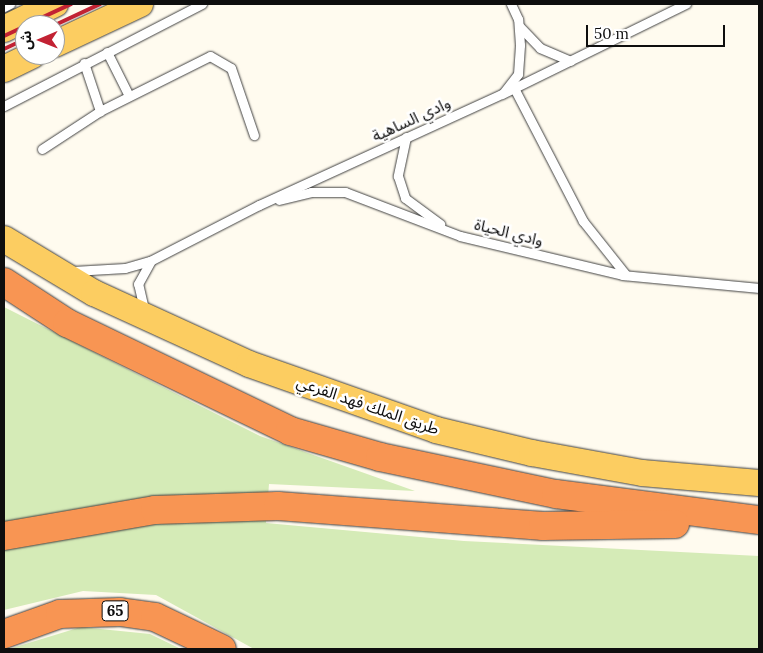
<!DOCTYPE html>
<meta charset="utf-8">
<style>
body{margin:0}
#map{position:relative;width:763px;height:653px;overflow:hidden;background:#fffbef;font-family:Lora,"Noto Sans Arabic",serif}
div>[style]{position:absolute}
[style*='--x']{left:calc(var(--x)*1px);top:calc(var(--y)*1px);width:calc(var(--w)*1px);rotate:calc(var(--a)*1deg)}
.green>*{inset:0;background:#d5ebb7}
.roads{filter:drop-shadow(0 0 1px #414141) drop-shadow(0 0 1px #414141)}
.lane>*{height:9px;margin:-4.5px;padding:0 4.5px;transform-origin:4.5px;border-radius:4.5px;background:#fff}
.primary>*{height:26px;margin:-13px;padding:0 13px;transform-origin:13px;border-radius:13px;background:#fccd61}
.highway>*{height:28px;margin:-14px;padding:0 14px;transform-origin:14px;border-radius:14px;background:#f89553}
.rail>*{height:4px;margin:-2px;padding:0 2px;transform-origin:2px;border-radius:2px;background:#c22233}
span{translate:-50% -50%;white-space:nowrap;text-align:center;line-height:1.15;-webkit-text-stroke:5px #fff;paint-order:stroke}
.shield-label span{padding:1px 4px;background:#fff;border:1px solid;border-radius:4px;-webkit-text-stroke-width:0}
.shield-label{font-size:15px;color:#0e0e0e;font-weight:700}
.street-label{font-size:16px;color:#0e0e0e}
.frame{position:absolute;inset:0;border:5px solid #0e0e0e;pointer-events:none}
.north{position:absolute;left:15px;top:15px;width:50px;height:50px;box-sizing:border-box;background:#fff;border:1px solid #9f9f9f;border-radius:50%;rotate:269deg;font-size:14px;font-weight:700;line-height:20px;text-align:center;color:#0e0e0e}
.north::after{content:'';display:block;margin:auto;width:18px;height:22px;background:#c22233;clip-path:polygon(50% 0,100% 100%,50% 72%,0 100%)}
.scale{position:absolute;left:586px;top:25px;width:139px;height:22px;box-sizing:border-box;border:2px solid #0e0e0e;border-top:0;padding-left:6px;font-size:15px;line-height:18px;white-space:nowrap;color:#0e0e0e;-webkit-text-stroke:4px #fff;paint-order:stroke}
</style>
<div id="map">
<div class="green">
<div style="clip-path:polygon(4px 307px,260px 436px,415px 491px,269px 484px,266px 523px,464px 541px,759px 556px,759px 649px,254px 649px,156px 595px,83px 591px,4px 610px)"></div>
<div style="clip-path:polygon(81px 627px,150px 634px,181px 649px,9px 649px)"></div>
</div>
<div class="roads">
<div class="lane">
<div style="--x:4;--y:7;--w:7;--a:-27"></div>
<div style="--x:519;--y:26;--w:30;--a:46"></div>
<div style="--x:540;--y:48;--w:33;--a:23"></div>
<div style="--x:107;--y:52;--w:49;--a:63.4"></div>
<div style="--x:84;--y:63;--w:51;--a:71.6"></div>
<div style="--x:514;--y:88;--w:150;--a:62.6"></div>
<div style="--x:583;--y:221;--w:69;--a:51.5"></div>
<div style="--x:504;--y:92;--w:23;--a:-52"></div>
<div style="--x:518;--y:74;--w:29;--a:-86"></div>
<div style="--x:520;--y:45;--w:26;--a:-94"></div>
<div style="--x:518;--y:19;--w:17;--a:-115"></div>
<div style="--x:4;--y:106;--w:223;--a:-27.3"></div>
<div style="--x:406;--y:137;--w:40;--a:102"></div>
<div style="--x:398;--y:176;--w:23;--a:72"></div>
<div style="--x:405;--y:198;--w:44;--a:36.6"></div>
<div style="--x:42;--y:149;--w:69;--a:-33.2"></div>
<div style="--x:100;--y:111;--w:123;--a:-26.6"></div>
<div style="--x:210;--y:56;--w:24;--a:30"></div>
<div style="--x:231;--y:68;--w:71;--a:71.1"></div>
<div style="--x:279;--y:200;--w:33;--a:-14"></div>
<div style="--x:311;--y:192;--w:34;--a:0"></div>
<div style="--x:345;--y:192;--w:123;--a:20.9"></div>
<div style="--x:460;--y:236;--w:167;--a:13.5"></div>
<div style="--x:622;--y:275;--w:138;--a:5.4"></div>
<div style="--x:73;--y:271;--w:52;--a:-3.3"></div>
<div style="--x:125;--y:268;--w:26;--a:-16"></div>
<div style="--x:150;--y:261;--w:123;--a:-27.2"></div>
<div style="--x:259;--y:205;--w:267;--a:-24.6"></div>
<div style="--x:502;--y:94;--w:205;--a:-26.1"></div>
<div style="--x:144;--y:309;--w:26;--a:-103"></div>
<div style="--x:138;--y:284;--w:25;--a:-61"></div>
</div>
<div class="primary">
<div style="--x:4;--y:29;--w:57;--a:-26.1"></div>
<div style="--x:55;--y:44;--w:94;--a:-25.2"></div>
<div style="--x:4;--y:69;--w:32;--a:-26"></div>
<div style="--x:4;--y:239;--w:105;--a:31"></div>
<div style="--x:94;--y:293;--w:170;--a:24.6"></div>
<div style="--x:249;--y:364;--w:198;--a:19.4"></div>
<div style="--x:436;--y:430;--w:99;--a:13.5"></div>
<div style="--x:532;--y:453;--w:112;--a:10.3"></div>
<div style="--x:642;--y:473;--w:117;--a:4.9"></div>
</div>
<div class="highway">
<div style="--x:4;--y:282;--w:75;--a:33.1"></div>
<div style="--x:67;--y:323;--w:248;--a:25.8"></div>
<div style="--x:290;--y:431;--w:94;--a:16.1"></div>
<div style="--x:380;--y:457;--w:180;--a:11.9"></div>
<div style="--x:556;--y:494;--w:205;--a:7.3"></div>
<div style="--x:4;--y:536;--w:153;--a:-9.8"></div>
<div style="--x:155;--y:510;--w:123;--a:-1.9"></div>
<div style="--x:278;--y:506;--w:266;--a:4.3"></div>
<div style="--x:543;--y:526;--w:132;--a:-0.9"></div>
<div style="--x:4;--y:634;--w:59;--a:-19.7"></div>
<div style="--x:60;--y:614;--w:60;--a:-1.9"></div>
<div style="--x:120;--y:612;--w:35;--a:8"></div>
<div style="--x:155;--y:617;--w:74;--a:25.5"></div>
</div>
</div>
<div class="rail">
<div style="--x:26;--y:25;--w:50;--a:-25"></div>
<div style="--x:55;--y:25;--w:50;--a:-25"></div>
<div style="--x:4;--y:36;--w:23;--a:-25"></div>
<div style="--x:4;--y:49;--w:23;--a:-25"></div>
</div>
<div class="shield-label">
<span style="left:115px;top:611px">65</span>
</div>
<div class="street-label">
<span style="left:411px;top:119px;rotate:-25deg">وادي الساهية</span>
<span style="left:509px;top:232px;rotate:14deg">وادي الحياة</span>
<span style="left:368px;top:405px;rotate:19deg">طريق الملك فهد الفرعي</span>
</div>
<div class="frame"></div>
<div class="north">ش</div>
<div class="scale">50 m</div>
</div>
